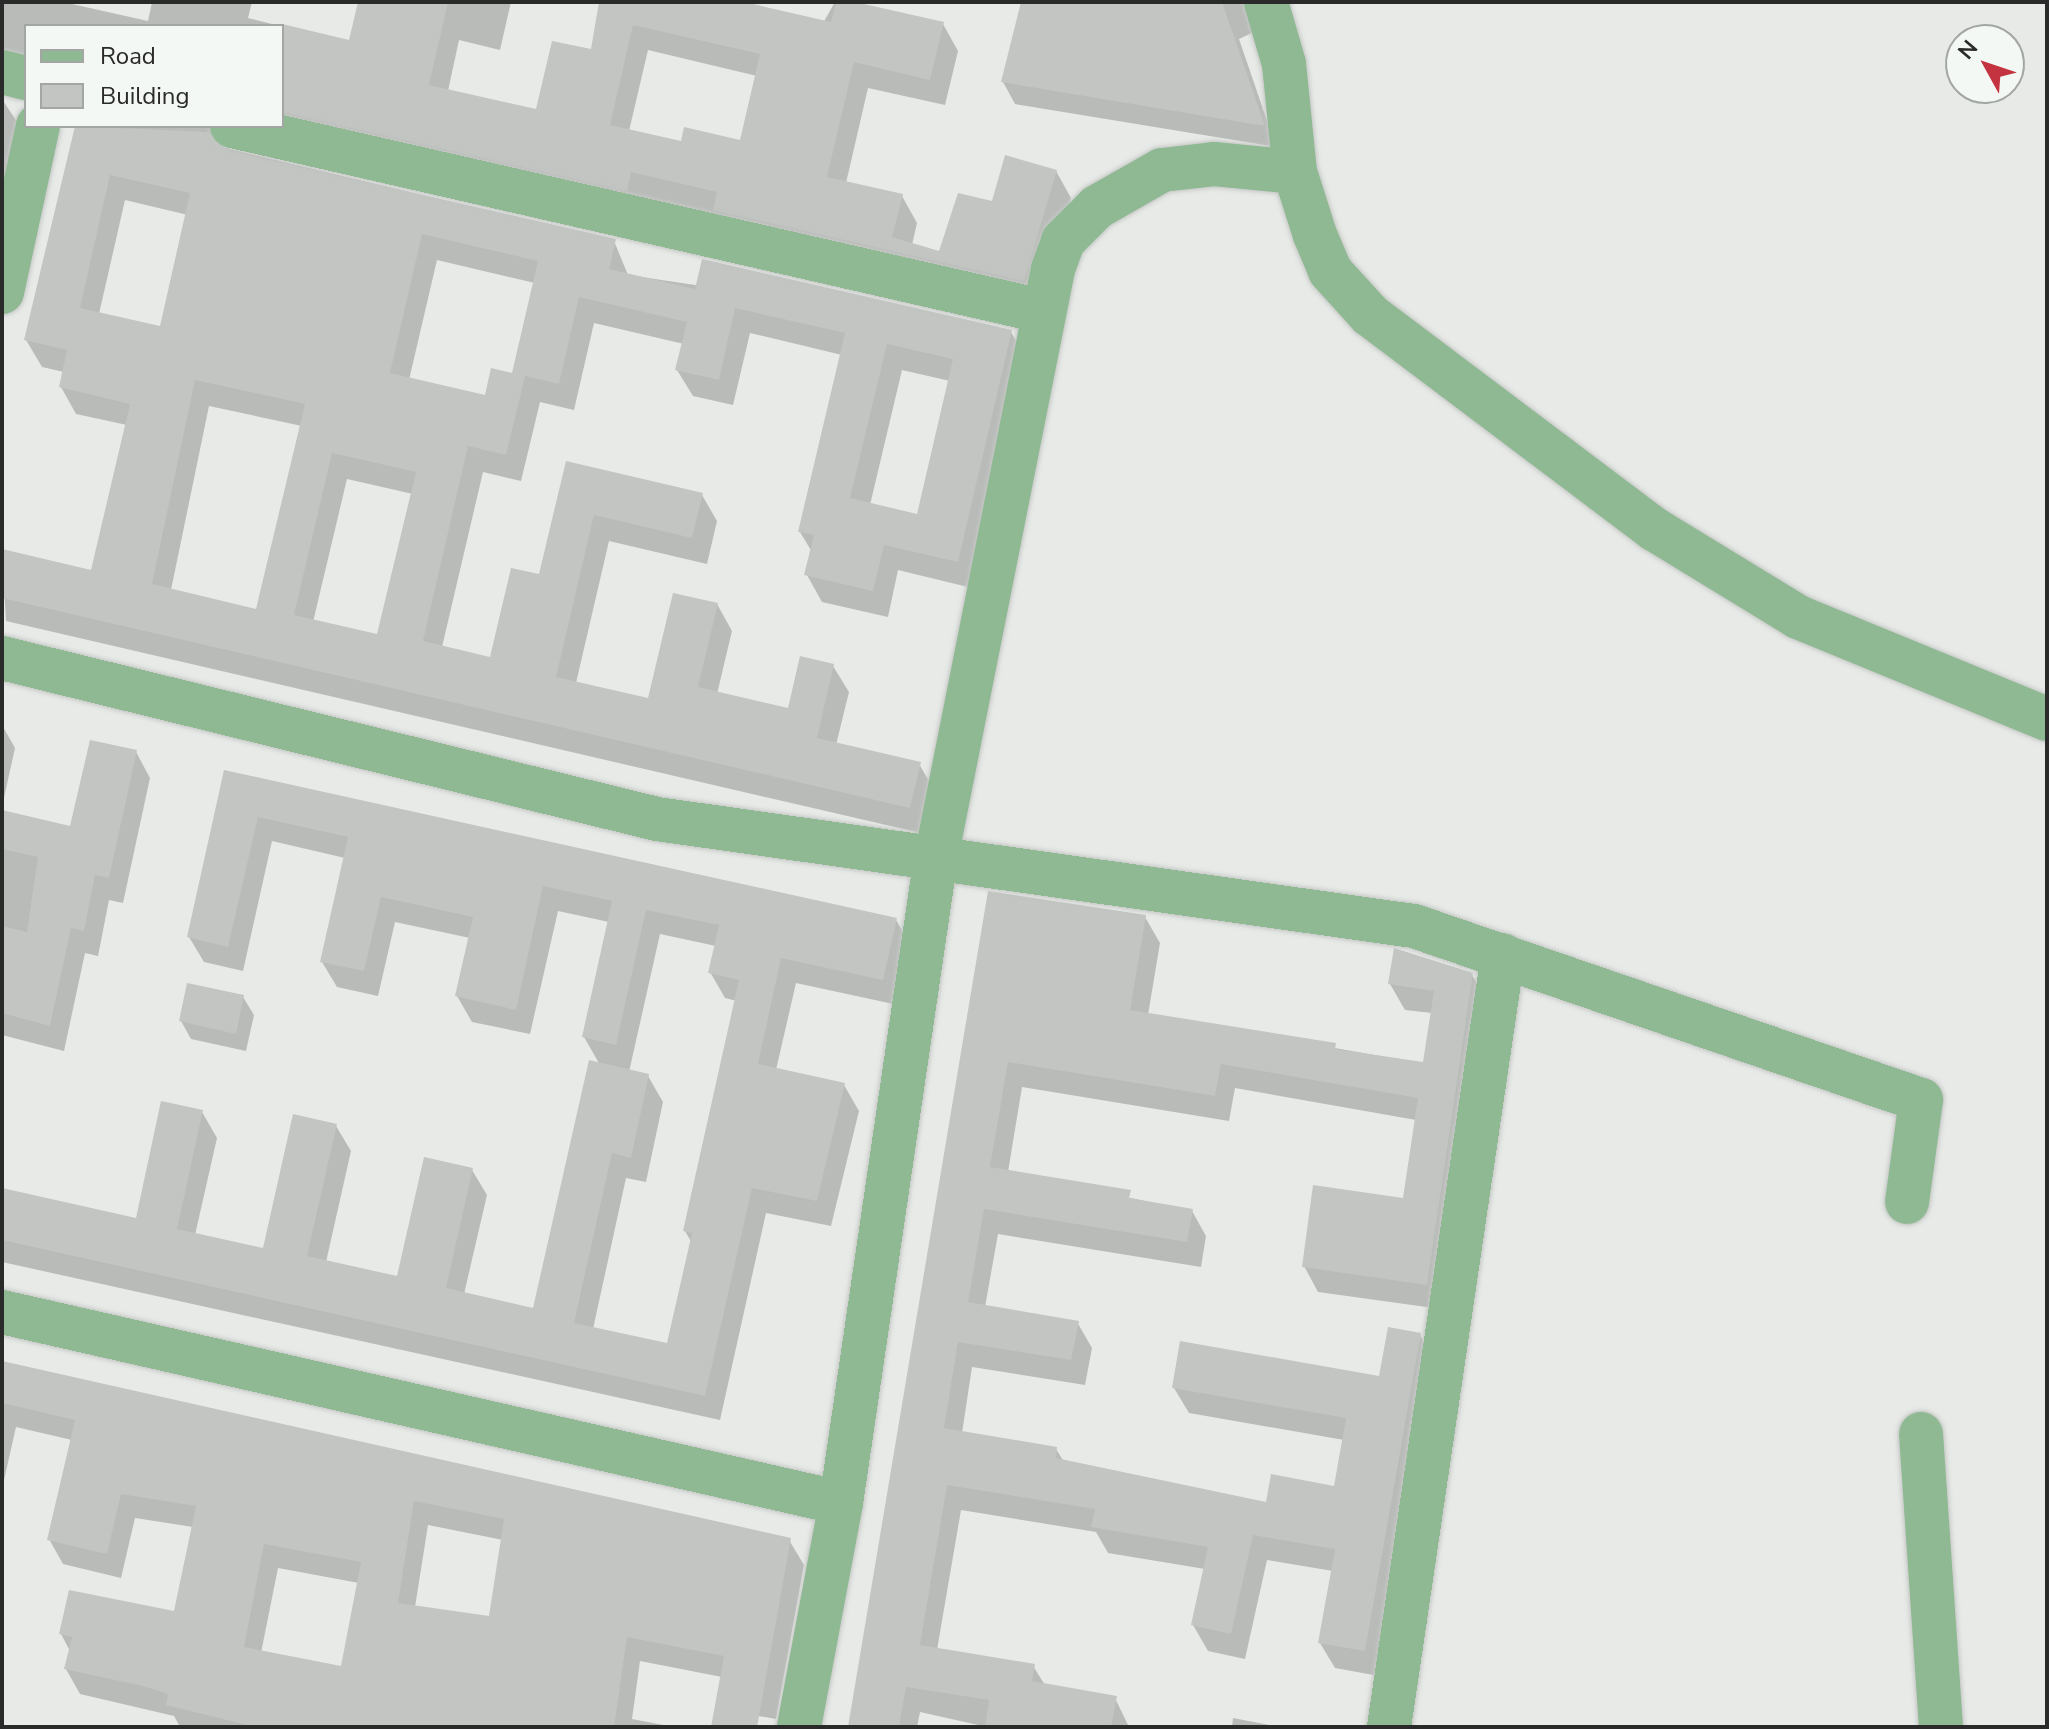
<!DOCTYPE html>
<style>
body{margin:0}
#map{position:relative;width:2049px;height:1729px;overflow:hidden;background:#e7eae7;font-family:"Nunito Sans",sans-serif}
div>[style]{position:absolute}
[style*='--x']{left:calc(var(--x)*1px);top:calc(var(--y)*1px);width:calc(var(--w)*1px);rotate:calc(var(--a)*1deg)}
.shadow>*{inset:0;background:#0003}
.building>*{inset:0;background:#c2c5c2}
.roads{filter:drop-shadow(0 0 2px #c5c7c5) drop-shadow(0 0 2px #c5c7c5)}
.minor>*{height:44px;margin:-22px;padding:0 22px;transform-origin:22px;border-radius:22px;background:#8eb992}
span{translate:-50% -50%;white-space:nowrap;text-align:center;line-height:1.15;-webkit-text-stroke:6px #f4f8f4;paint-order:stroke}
.frame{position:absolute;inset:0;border:4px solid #292a29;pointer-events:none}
.legend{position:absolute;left:24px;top:24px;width:260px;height:104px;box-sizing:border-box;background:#f4f8f4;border:2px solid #a3a6a3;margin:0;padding:10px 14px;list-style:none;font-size:24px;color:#292a29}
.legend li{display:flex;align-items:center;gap:16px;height:40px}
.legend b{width:40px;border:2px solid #a3a6a3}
.north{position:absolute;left:1945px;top:24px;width:80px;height:80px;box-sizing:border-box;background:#f4f8f4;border:2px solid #a3a6a3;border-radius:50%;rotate:310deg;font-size:22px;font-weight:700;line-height:32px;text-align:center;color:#292a29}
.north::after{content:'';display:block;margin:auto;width:28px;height:36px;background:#c33340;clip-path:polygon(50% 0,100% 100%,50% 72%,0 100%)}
</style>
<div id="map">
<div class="shadow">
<div style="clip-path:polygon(2px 2px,63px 2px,148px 21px,152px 2px,252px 2px,248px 18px,280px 26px,26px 26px,26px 76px,2px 82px)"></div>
<div style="clip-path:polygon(evenodd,360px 2px,511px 2px,500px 50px,459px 40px,448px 91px,537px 112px,593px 52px,604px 2px,735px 2px,823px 23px,835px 2px,846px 2px,943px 24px,958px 51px,945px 105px,868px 88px,846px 183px,902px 196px,917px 223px,912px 245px,941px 253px,993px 204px,1056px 171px,1071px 198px,1039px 307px,239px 129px,222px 147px,614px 241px,628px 275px,1011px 332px,1026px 358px,972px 588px,898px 570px,888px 617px,822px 602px,807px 575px,812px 552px,800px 532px,842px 355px,750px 333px,733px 405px,693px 396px,677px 370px,684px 344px,594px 323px,574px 410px,540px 402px,521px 481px,483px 472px,442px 647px,492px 659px,540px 577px,567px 464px,702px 495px,717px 521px,707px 564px,609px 541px,576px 683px,649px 700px,717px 604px,732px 631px,717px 694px,789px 710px,833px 666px,849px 692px,836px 745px,919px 764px,935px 791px,925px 834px,6px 621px,2px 552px,92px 572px,127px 425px,76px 414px,61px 387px,64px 372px,42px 367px,26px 340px,76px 126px,282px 126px,282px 26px,351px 42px,360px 2px,648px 50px,757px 76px,741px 142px,682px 144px,629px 131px,648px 50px,360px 2px,125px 200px,188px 215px,161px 329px,99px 314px,125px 200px,360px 2px,437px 260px,535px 283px,514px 375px,486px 397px,409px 380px,437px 260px,360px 2px,902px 370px,950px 381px,919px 516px,870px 505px,902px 370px,360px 2px,209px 406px,302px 426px,258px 611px,171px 590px,209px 406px,360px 2px,347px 479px,413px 494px,379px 637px,313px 622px,347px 479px)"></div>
<div style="clip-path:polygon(1023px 2px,1252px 2px,1254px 32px,1239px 39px,1276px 147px,1015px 104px,1003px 82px)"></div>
<div style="clip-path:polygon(2px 99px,21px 128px,2px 218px)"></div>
<div style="clip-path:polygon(2px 725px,15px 748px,2px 807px)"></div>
<div style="clip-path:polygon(136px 752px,150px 778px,123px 903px,109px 900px,98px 956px,85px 953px,64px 1051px,2px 1035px,2px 813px,72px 828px)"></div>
<div style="clip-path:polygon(evenodd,226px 772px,896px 920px,911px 945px,898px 1005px,796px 983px,776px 1070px,844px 1085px,859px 1111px,831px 1226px,766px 1213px,720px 1420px,2px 1262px,2px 1190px,137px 1220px,202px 1112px,217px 1138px,195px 1235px,265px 1250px,336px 1126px,351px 1151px,326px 1262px,398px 1278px,472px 1170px,487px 1195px,464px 1294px,535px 1310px,600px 1065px,584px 1037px,609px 922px,558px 911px,530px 1034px,472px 1022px,457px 996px,470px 938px,395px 922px,378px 996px,337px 987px,322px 962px,345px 858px,272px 841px,243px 971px,204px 962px,189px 937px,226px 772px,660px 934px,716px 946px,710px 972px,725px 998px,737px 1001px,685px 1231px,692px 1243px,669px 1346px,593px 1329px,626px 1178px,646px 1182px,663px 1102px,648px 1076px,629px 1072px,660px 934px)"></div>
<div style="clip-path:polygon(990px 893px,1145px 917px,1160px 943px,1148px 1015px,1425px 1064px,1432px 1013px,1405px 1010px,1390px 984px,1472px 975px,1487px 1000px,1441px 1309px,1318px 1292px,1304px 1266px,1405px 1200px,1416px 1120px,1235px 1088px,1229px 1121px,1022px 1087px,1008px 1172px,1192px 1211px,1206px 1236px,1201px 1267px,998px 1234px,985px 1307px,1077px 1322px,1092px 1348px,1085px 1385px,972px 1367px,962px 1433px,1056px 1449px,1064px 1462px,1267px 1504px,1335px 1488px,1344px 1440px,1189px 1413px,1174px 1388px,1381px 1379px,1420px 1335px,1435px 1361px,1379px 1676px,1335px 1668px,1320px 1643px,1333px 1571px,1267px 1560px,1245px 1659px,1208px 1651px,1193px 1625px,1205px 1569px,1108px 1553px,1096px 1532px,961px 1510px,937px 1650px,1033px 1666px,1045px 1685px,1115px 1698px,1129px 1727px,987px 1727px,920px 1712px,917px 1727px,850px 1727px)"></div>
<div style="clip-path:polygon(243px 997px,254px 1015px,246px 1051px,191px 1039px,181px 1021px)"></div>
<div style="clip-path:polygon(evenodd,2px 1363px,789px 1540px,804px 1565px,776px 1719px,735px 1712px,722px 1677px,640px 1661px,632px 1719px,674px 1727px,180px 1727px,174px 1716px,80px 1694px,66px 1669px,70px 1651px,61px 1634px,175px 1614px,193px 1527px,135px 1518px,121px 1578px,63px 1564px,49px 1539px,72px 1440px,16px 1427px,2px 1489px,2px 1363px,428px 1525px,503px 1540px,491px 1619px,415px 1607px,428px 1525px,2px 1363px,278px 1568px,359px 1583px,342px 1669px,261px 1653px,278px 1568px)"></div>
<div style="clip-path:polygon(1233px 1718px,1280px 1727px,1232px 1727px)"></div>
</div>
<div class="building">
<div style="clip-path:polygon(evenodd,358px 2px,448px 2px,429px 85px,536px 109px,552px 41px,591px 49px,599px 2px,744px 2px,831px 22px,836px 2px,855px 2px,944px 22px,930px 80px,854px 62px,827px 177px,903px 194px,892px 237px,939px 251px,958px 193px,992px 201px,1005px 155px,1057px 170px,1024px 281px,713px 210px,717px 192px,631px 172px,627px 191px,282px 112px,282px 24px,349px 40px,358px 2px,633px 25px,760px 54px,740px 140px,684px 127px,681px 141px,610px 125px,633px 25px)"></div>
<div style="clip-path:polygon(1021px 2px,1222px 2px,1265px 126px,1001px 82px)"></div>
<div style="clip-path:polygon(evenodd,75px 126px,208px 132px,226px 150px,616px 239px,609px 269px,695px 289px,702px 259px,1012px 330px,958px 562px,884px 545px,873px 591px,804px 575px,814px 535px,798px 532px,845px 333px,735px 308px,719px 380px,675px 370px,687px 322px,579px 297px,559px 384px,525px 376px,506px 455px,468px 446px,423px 641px,490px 657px,511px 568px,539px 574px,566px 461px,703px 493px,692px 538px,594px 515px,556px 677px,648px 698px,673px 593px,718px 603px,698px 687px,788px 708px,800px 656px,834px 664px,817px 738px,921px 762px,910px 808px,2px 598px,2px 549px,91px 570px,130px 404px,59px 387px,67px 350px,24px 340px,75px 126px,110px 175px,190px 193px,160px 326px,80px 308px,110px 175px,75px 126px,422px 234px,538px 261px,512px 373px,491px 368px,485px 395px,390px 373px,422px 234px,75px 126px,887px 344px,953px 359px,917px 514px,850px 498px,887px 344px,75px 126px,195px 380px,305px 404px,256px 609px,152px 584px,195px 380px,75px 126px,332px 453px,416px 472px,377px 634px,294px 615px,332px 453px)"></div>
<div style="clip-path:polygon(90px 740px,137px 750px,109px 878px,95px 875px,84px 931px,71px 928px,50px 1026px,2px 1013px,2px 926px,27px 932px,38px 857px,2px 849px,2px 810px,70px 826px)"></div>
<div style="clip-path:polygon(224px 770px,897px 918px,883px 980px,781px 958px,758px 1064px,845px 1083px,817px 1201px,752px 1188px,705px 1396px,2px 1240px,2px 1188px,136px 1218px,161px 1101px,203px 1110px,177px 1229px,263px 1248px,293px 1114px,337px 1124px,307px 1256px,397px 1276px,424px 1157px,473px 1168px,446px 1288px,533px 1308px,589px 1060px,649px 1074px,631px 1158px,612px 1153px,574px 1323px,667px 1343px,692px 1233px,683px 1231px,739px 980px,708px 973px,719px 925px,646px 910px,616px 1045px,582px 1037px,612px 901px,543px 886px,516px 1010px,455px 996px,473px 917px,381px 897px,364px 971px,320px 962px,348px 837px,258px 817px,228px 947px,187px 937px)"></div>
<div style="clip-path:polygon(988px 891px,1146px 915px,1130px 1010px,1336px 1043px,1335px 1049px,1423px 1062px,1434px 991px,1388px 984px,1394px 948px,1473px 973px,1427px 1285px,1302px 1267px,1313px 1185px,1403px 1198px,1418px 1098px,1221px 1064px,1215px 1096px,1008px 1062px,990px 1167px,1131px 1190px,1129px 1198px,1193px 1209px,1187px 1242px,984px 1209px,968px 1302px,1079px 1321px,1071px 1360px,958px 1342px,944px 1428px,1057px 1447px,1056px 1458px,1266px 1502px,1271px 1474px,1334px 1486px,1346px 1418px,1172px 1388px,1180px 1341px,1379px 1376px,1388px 1327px,1421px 1333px,1365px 1651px,1318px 1643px,1335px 1549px,1253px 1535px,1231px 1634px,1191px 1625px,1208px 1547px,1091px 1527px,1095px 1509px,947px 1485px,920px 1645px,1035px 1664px,1032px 1681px,1117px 1696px,1111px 1727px,985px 1727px,989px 1700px,906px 1687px,899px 1727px,848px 1727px)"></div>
<div style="clip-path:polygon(187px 983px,244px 995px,236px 1034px,179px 1021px)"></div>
<div style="clip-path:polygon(evenodd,2px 1361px,791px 1538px,757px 1727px,711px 1727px,724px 1656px,627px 1637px,614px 1727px,255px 1727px,166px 1705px,168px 1694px,143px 1686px,64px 1669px,72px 1637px,59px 1634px,69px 1590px,174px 1611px,196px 1506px,121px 1494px,107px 1554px,47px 1540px,75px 1420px,2px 1403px,2px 1361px,414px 1501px,504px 1519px,489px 1616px,398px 1603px,414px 1501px,2px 1361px,264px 1544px,361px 1562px,341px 1666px,244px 1647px,264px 1544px)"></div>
</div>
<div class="roads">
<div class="minor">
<div style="--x:1266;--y:2;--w:65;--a:73.8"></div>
<div style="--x:1284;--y:64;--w:109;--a:84.2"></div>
<div style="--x:1295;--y:172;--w:66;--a:72.4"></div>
<div style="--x:1315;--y:235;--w:39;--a:67"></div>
<div style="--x:1330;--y:271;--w:59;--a:47.7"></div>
<div style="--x:1370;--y:315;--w:356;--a:37"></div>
<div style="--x:1654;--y:529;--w:169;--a:31.4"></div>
<div style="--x:1798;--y:617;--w:269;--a:22.3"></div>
<div style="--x:2;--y:72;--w:25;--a:14"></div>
<div style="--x:232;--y:126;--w:831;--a:12.87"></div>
<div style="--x:2;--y:292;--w:170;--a:-77.8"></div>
<div style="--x:2;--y:658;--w:674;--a:13.81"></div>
<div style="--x:657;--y:819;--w:765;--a:8.05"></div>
<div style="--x:1414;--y:926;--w:536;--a:18.94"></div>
<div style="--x:1921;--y:1100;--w:103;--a:97.8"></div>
<div style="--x:2;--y:1312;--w:860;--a:12.82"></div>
<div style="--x:1921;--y:1434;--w:294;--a:86.1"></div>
<div style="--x:799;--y:1727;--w:228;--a:-79.4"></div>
<div style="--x:841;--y:1503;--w:647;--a:-81.64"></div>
<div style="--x:935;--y:863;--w:606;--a:-78.76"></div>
<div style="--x:1053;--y:269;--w:30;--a:-70"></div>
<div style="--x:1063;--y:241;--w:48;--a:-45"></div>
<div style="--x:1097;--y:207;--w:75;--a:-29.6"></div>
<div style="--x:1162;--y:170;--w:52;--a:-6.6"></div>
<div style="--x:1214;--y:164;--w:81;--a:5.6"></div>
<div style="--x:1389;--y:1727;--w:780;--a:-81.6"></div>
</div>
</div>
<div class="frame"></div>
<ul class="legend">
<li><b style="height:10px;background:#8eb992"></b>Road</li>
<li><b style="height:22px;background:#c2c5c2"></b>Building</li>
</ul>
<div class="north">N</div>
</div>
